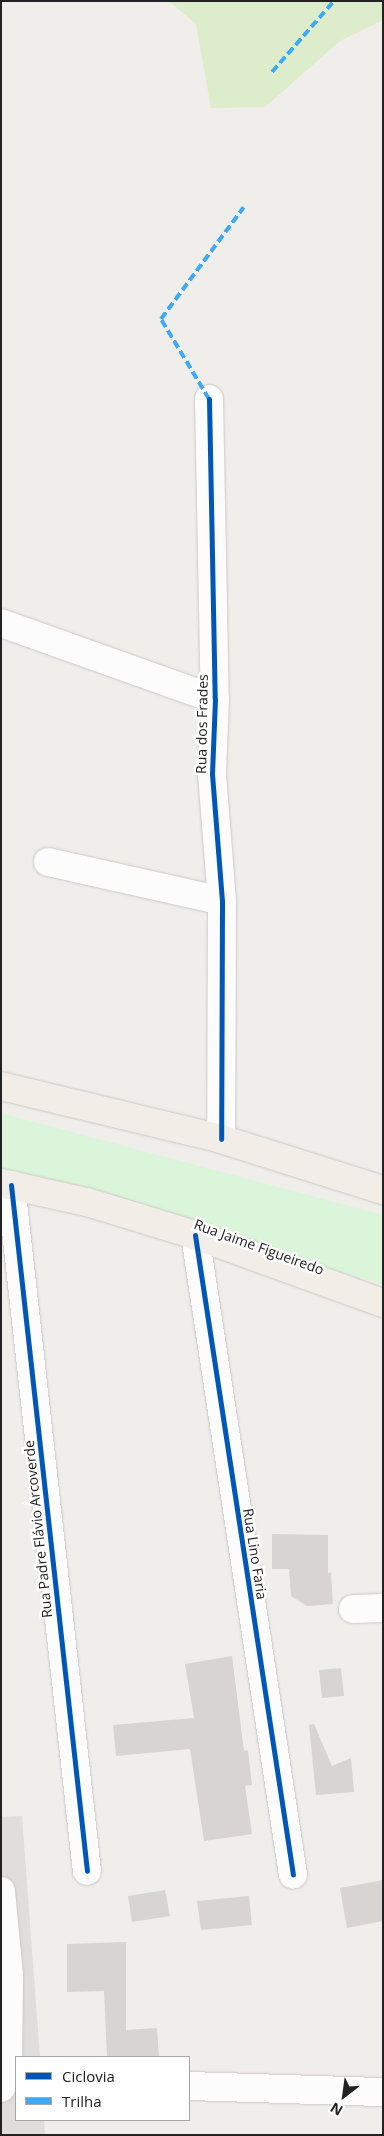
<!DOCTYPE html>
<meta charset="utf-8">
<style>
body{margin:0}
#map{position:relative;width:384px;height:2136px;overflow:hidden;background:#f0eeeb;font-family:"Open Sans",sans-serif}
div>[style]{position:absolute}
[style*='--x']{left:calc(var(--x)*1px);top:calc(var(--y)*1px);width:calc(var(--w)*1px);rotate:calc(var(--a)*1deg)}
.residential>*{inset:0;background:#dfdedc}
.grass>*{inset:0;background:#ddeccb}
.park>*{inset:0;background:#daf5da}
.building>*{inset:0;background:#d7d4d2}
.roads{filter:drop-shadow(0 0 1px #c9c8c7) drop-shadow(0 0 1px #c9c8c7)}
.minor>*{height:28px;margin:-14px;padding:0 14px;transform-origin:14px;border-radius:14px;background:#fdfcfc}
.major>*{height:28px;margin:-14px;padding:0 14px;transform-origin:14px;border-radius:14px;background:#f3ede7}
.quiet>*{height:4px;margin-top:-2px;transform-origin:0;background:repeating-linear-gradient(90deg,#3fa9f5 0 8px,transparent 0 12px)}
.cycleway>*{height:5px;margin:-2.5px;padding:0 2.5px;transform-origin:2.5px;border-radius:2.5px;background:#0057b8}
span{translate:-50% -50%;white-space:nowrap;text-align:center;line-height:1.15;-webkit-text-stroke:5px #fff;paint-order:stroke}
.street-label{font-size:14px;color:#222}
.frame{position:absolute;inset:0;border:2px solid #222;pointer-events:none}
.legend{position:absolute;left:15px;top:2056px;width:175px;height:65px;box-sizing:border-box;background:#fff;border:1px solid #a7a7a7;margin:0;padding:6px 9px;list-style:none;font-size:15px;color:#222}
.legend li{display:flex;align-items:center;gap:10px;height:25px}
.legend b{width:25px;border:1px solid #a7a7a7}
.north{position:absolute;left:319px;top:2071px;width:50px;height:50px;-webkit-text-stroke:4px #fff;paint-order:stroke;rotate:210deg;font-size:14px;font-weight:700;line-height:20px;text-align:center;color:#222}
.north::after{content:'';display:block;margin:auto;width:18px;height:22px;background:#222;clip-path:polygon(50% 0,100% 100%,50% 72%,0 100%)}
</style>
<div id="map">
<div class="residential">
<div style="clip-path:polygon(22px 1816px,40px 2057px,16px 2057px,16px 2120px,44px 2120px,45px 2135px,1px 2135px,1px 1817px)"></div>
</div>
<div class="grass">
<div style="clip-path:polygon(169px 1px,383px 1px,383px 20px,340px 41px,265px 107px,211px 108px,196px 24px)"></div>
</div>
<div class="park">
<div style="clip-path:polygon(1px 1113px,383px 1215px,383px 1284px,1px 1175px)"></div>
</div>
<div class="building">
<div style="clip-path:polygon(272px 1534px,328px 1535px,328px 1573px,331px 1573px,333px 1604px,307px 1606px,291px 1596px,289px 1569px,272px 1569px)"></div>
<div style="clip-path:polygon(232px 1656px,244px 1751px,248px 1750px,252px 1785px,245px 1786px,252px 1834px,204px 1841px,190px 1749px,116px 1756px,113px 1725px,194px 1718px,185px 1664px)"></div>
<div style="clip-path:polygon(341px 1668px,344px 1696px,322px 1698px,319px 1670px)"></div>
<div style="clip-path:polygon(314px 1724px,332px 1766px,351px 1758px,354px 1792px,316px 1795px,309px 1725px)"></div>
<div style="clip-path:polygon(383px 1880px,383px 1921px,347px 1928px,340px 1888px)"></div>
<div style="clip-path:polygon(165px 1890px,170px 1916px,132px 1922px,128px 1896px)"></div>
<div style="clip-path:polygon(249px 1896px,252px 1925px,201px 1930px,197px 1901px)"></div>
<div style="clip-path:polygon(126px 1942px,126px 2030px,157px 2028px,159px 2057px,107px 2057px,104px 1991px,67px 1992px,67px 1944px)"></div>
</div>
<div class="roads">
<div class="minor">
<div style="--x:209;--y:399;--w:300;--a:88.9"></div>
<div style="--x:215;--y:699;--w:75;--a:92.3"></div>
<div style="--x:212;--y:774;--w:127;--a:85.5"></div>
<div style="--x:222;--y:901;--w:238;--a:90.2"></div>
<div style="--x:1;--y:623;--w:227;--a:19.6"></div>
<div style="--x:48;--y:862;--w:178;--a:12.6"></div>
<div style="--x:11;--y:1185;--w:690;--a:83.68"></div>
<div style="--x:195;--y:1235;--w:647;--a:81.29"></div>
<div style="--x:353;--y:1609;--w:30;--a:-2"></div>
<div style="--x:1;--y:1891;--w:84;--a:84.6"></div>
<div style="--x:9;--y:1975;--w:95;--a:90.6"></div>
<div style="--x:8;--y:2070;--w:19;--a:111"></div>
<div style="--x:189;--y:2086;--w:194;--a:1.8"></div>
</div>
<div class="major">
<div style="--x:1;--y:1086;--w:226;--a:13.5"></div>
<div style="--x:221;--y:1139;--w:170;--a:17.5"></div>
<div style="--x:1;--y:1183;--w:88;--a:12.5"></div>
<div style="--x:87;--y:1202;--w:113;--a:17"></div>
<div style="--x:195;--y:1235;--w:200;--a:19.9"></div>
</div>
</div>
<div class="quiet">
<div style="--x:272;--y:72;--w:94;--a:-48.9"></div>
<div style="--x:209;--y:399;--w:93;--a:-121"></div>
<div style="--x:161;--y:319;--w:139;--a:-53.5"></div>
</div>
<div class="cycleway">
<div style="--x:209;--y:399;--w:300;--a:88.9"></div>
<div style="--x:215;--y:699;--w:75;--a:92.3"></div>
<div style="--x:212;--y:774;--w:127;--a:85.5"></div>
<div style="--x:222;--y:901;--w:238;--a:90.2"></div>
<div style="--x:11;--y:1185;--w:690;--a:83.68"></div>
<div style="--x:195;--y:1235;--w:647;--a:81.29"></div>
</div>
<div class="street-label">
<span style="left:202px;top:724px;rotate:-89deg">Rua dos Frades</span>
<span style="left:259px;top:1247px;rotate:20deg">Rua Jaime Figueiredo</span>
<span style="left:38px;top:1529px;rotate:-96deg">Rua Padre Flávio Arcoverde</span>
<span style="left:255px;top:1554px;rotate:81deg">Rua Lino Faria</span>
</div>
<div class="frame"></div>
<ul class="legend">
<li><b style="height:6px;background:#0057b8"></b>Ciclovia</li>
<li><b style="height:6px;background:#3fa9f5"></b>Trilha</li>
</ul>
<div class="north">N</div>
</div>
